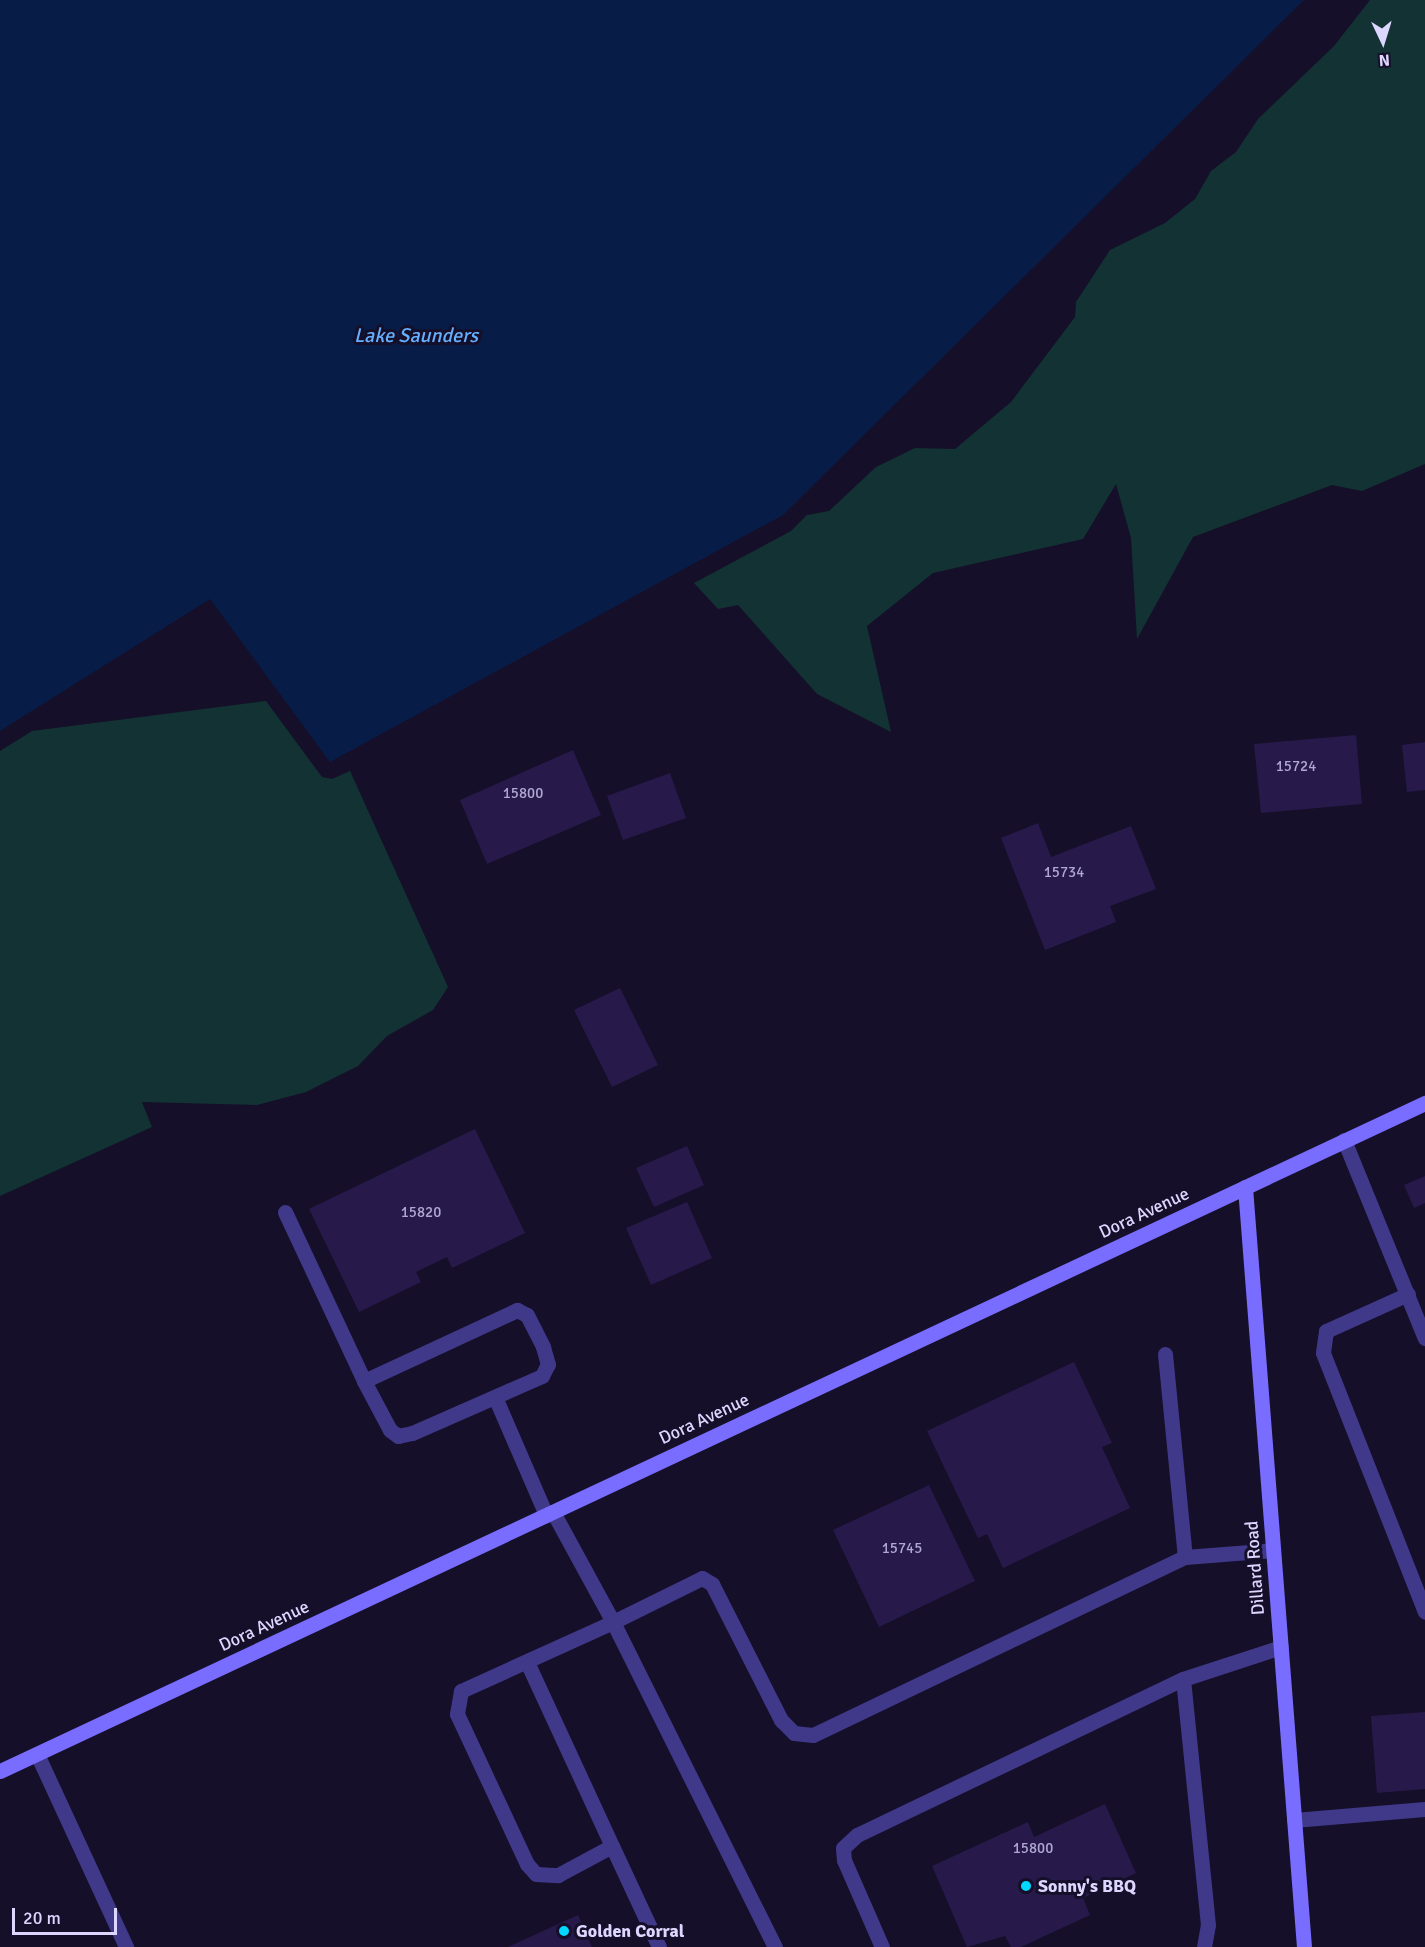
<!DOCTYPE html>
<style>
body{margin:0}
#map{position:relative;width:1425px;height:1947px;overflow:hidden;background:#150f29;font-family:Signika,sans-serif}
div>[style]{position:absolute}
[style*='--x']{left:calc(var(--x)*1px);top:calc(var(--y)*1px);width:calc(var(--w)*1px);rotate:calc(var(--a)*1deg)}
.green>*{inset:0;background:#123233}
.water>*{inset:0;background:#081c48}
.building>*{inset:0;background:#271a4a}
.lane>*{height:15px;margin:-7.5px;padding:0 7.5px;transform-origin:7.5px;border-radius:7.5px;background:#403889}
.secondary>*{height:15px;margin:-7.5px;padding:0 7.5px;transform-origin:7.5px;border-radius:7.5px;background:#796dff}
.dots>*{width:16px;height:16px;translate:-50% -50%;box-sizing:border-box;border:3px solid #150f29;border-radius:50%}
span{translate:-50% -50%;white-space:nowrap;text-align:center;line-height:1.15;-webkit-text-stroke:6px #150f29;paint-order:stroke}
.number-label{font-size:15px;color:#b0a7d2}
.number-label span{-webkit-text-stroke-width:0}
.street-label{font-size:18px;color:#ddd6ff}
.poi-label{font-size:18px;color:#ddd6ff;font-weight:700}
.left{translate:0 -50%;text-align:left}
.water-label{font-size:20px;color:#64afff;font-style:italic}
.north{position:absolute;left:1353px;top:12px;width:60px;height:60px;-webkit-text-stroke:4px #150f29;paint-order:stroke;rotate:176deg;font-size:16px;font-weight:700;line-height:24px;text-align:center;color:#ddd6ff}
.north::after{content:'';display:block;margin:auto;width:21px;height:27px;background:#ddd6ff;clip-path:polygon(50% 0,100% 100%,50% 72%,0 100%)}
.scale{position:absolute;left:12px;top:1908px;width:105px;height:27px;box-sizing:border-box;border:3px solid #ddd6ff;border-top:0;padding-left:8px;font-size:18px;line-height:21px;white-space:nowrap;color:#ddd6ff;-webkit-text-stroke:4px #150f29;paint-order:stroke}
</style>
<div id="map">
<div class="green">
<div style="clip-path:polygon(1370px 0,1425px 0,1425px 464px,1362px 491px,1332px 485px,1193px 537px,1137px 639px,1131px 538px,1116px 484px,1083px 539px,933px 573px,867px 626px,891px 732px,817px 694px,738px 605px,718px 609px,694px 583px,791px 531px,807px 515px,829px 511px,876px 467px,915px 448px,955px 449px,1011px 402px,1075px 317px,1076px 302px,1110px 250px,1165px 223px,1195px 199px,1211px 171px,1236px 152px,1258px 119px,1334px 46px)"></div>
<div style="clip-path:polygon(266px 701px,322px 777px,332px 779px,350px 771px,448px 987px,433px 1010px,387px 1036px,358px 1066px,306px 1092px,257px 1105px,142px 1102px,152px 1127px,0 1196px,0 751px,32px 731px)"></div>
</div>
<div class="water">
<div style="clip-path:polygon(0 0,1304px 0,783px 515px,330px 762px,210px 599px,0 731px)"></div>
</div>
<div class="building">
<div style="clip-path:polygon(1356px 735px,1362px 804px,1261px 813px,1254px 744px)"></div>
<div style="clip-path:polygon(1425px 742px,1425px 790px,1407px 792px,1402px 745px)"></div>
<div style="clip-path:polygon(573px 750px,601px 815px,487px 864px,460px 800px)"></div>
<div style="clip-path:polygon(670px 773px,686px 818px,623px 840px,607px 796px)"></div>
<div style="clip-path:polygon(1038px 823px,1051px 857px,1131px 826px,1156px 889px,1110px 906px,1116px 922px,1045px 950px,1001px 838px)"></div>
<div style="clip-path:polygon(620px 988px,658px 1065px,612px 1087px,574px 1010px)"></div>
<div style="clip-path:polygon(475px 1129px,525px 1233px,452px 1268px,447px 1257px,416px 1272px,421px 1282px,359px 1312px,309px 1209px)"></div>
<div style="clip-path:polygon(687px 1146px,704px 1185px,654px 1207px,636px 1168px)"></div>
<div style="clip-path:polygon(1425px 1176px,1425px 1203px,1414px 1208px,1404px 1185px)"></div>
<div style="clip-path:polygon(687px 1202px,712px 1258px,651px 1285px,626px 1228px)"></div>
<div style="clip-path:polygon(1074px 1362px,1112px 1443px,1102px 1447px,1130px 1508px,1003px 1568px,987px 1534px,978px 1538px,927px 1431px)"></div>
<div style="clip-path:polygon(929px 1485px,975px 1581px,879px 1627px,833px 1530px)"></div>
<div style="clip-path:polygon(1425px 1712px,1425px 1789px,1377px 1793px,1371px 1716px)"></div>
<div style="clip-path:polygon(1105px 1804px,1136px 1873px,1083px 1898px,1090px 1915px,1021px 1947px,1011px 1947px,1005px 1936px,967px 1947px,932px 1866px,1028px 1822px,1034px 1837px)"></div>
<div style="clip-path:polygon(578px 1915px,592px 1947px,508px 1947px)"></div>
</div>
<div class="lane">
<div style="--x:1344;--y:1140;--w:214;--a:67.8"></div>
<div style="--x:285;--y:1212;--w:187;--a:64.9"></div>
<div style="--x:1408;--y:1294;--w:90;--a:155.7"></div>
<div style="--x:1326;--y:1331;--w:22;--a:98"></div>
<div style="--x:1323;--y:1353;--w:278;--a:68.5"></div>
<div style="--x:517;--y:1310;--w:11;--a:27"></div>
<div style="--x:527;--y:1315;--w:36;--a:63"></div>
<div style="--x:543;--y:1347;--w:18;--a:74"></div>
<div style="--x:548;--y:1364;--w:13;--a:117"></div>
<div style="--x:542;--y:1376;--w:142;--a:156.3"></div>
<div style="--x:412;--y:1433;--w:14;--a:168"></div>
<div style="--x:398;--y:1436;--w:10;--a:-143"></div>
<div style="--x:390;--y:1430;--w:55;--a:-118"></div>
<div style="--x:364;--y:1381;--w:169;--a:-24.9"></div>
<div style="--x:1165;--y:1354;--w:204;--a:84.4"></div>
<div style="--x:1185;--y:1557;--w:88;--a:-4.5"></div>
<div style="--x:495;--y:1397;--w:129;--a:66.6"></div>
<div style="--x:553;--y:1512;--w:125;--a:61.4"></div>
<div style="--x:613;--y:1622;--w:167;--a:155.6"></div>
<div style="--x:461;--y:1691;--w:23;--a:100"></div>
<div style="--x:457;--y:1714;--w:166;--a:65"></div>
<div style="--x:527;--y:1864;--w:13;--a:48"></div>
<div style="--x:536;--y:1874;--w:22;--a:3"></div>
<div style="--x:558;--y:1875;--w:61;--a:-28.2"></div>
<div style="--x:612;--y:1846;--w:111;--a:65"></div>
<div style="--x:527;--y:1662;--w:203;--a:65.2"></div>
<div style="--x:37;--y:1754;--w:213;--a:65.2"></div>
<div style="--x:1294;--y:1820;--w:131;--a:-4.8"></div>
<div style="--x:775;--y:1947;--w:363;--a:-116.5"></div>
<div style="--x:613;--y:1622;--w:99;--a:-26.3"></div>
<div style="--x:702;--y:1578;--w:12;--a:31"></div>
<div style="--x:712;--y:1584;--w:153;--a:63.1"></div>
<div style="--x:781;--y:1720;--w:18;--a:45"></div>
<div style="--x:794;--y:1733;--w:19;--a:6"></div>
<div style="--x:813;--y:1735;--w:412;--a:-25.6"></div>
<div style="--x:882;--y:1947;--w:95;--a:-113.6"></div>
<div style="--x:844;--y:1860;--w:12;--a:-95"></div>
<div style="--x:843;--y:1848;--w:19;--a:-43"></div>
<div style="--x:857;--y:1835;--w:361;--a:-25.6"></div>
<div style="--x:1204;--y:1947;--w:22;--a:-80"></div>
<div style="--x:1208;--y:1925;--w:247;--a:-95.8"></div>
<div style="--x:1183;--y:1679;--w:103;--a:-18.1"></div>
</div>
<div class="secondary">
<div style="--x:1245;--y:1187;--w:762;--a:85.56"></div>
<div style="--x:0;--y:1771;--w:1574;--a:-25.12"></div>
</div>
<div class="dots">
<div style="left:1026px;top:1886px;background:#02d7ff"></div>
<div style="left:564px;top:1931px;background:#02d7ff"></div>
</div>
<div class="number-label">
<span style="left:1296px;top:767px">15724</span>
<span style="left:523px;top:794px">15800</span>
<span style="left:1064px;top:873px">15734</span>
<span style="left:421px;top:1213px">15820</span>
<span style="left:902px;top:1549px">15745</span>
<span style="left:1033px;top:1849px">15800</span>
</div>
<div class="street-label">
<span style="left:1144px;top:1213px;rotate:-25deg">Dora Avenue</span>
<span style="left:704px;top:1419px;rotate:-25deg">Dora Avenue</span>
<span style="left:1255px;top:1568px;rotate:-94deg">Dillard Road</span>
<span style="left:264px;top:1626px;rotate:-25deg">Dora Avenue</span>
</div>
<div class="poi-label">
<span class="left" style="left:1038px;top:1886px">Sonny's BBQ</span>
<span class="left" style="left:576px;top:1931px">Golden Corral</span>
</div>
<div class="water-label">
<span style="left:416px;top:335px">Lake Saunders</span>
</div>
<div class="north">N</div>
<div class="scale">20 m</div>
</div>
